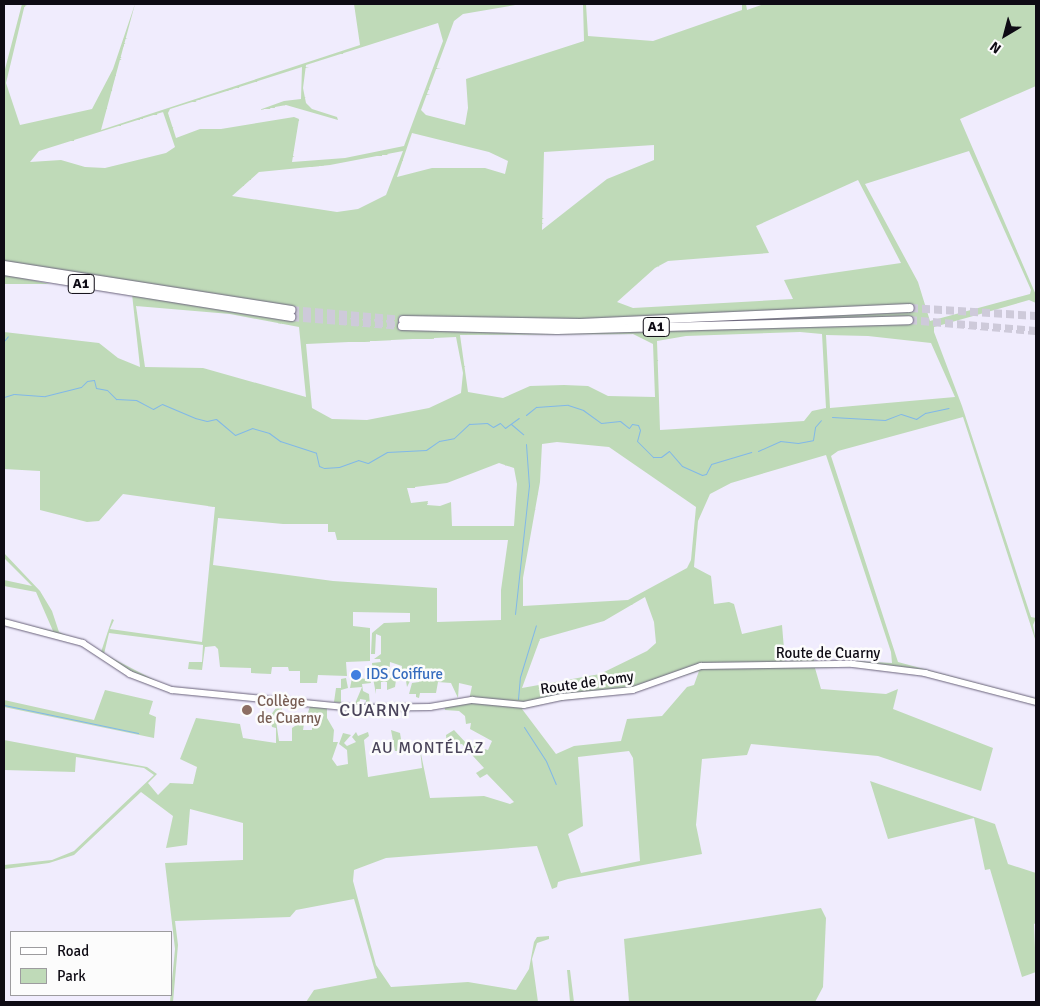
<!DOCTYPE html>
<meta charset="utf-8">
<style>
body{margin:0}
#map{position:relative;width:1040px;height:1006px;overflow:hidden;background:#f0ecfd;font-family:Signika,sans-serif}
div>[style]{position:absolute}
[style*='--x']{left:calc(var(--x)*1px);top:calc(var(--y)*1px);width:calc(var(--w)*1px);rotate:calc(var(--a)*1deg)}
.green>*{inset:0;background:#bfdab8}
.stream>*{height:1px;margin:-0.5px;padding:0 0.5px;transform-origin:0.5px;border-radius:0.5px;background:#81b8e8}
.highway-tunnel>*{height:8px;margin-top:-4px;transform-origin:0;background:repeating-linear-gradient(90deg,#cecada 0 8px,transparent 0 12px)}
.roads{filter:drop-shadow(0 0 1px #6a637b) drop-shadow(0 0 1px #6a637b)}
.secondary>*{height:5.5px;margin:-2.75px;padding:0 2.75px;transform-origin:2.75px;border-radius:2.75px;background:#fff}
.highway>*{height:8px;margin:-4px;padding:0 4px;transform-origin:4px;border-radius:4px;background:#fff}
.dots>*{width:14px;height:14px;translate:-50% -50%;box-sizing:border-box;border:2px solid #fcfcfc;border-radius:50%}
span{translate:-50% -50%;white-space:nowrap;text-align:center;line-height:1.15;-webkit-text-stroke:5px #fcfcfc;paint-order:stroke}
.shield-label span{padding:1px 4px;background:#fcfcfc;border:1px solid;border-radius:4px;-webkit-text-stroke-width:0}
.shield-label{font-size:14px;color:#0e0b14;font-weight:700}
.street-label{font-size:15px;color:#0e0b14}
.shop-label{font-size:15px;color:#366cbe}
.left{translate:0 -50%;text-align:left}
.education-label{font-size:15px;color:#785e54}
.neighbourhood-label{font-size:16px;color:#4a445a;letter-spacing:1px}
.quarter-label{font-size:18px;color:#4a445a;letter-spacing:1px}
.frame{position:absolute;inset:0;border:5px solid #0e0b14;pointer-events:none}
.legend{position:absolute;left:10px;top:931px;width:162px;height:65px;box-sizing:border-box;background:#fcfcfc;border:1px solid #9d9c9f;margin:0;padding:6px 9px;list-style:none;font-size:15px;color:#0e0b14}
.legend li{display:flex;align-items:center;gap:10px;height:25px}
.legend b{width:25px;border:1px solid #9d9c9f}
.north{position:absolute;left:980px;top:10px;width:50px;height:50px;-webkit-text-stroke:4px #fcfcfc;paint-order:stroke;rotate:217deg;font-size:14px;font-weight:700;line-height:20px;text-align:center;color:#0e0b14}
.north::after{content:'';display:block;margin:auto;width:18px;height:22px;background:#0e0b14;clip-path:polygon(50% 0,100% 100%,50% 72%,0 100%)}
</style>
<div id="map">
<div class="green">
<div style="clip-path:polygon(evenodd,22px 4px,25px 4px,6px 83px,20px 125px,92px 109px,113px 69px,135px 4px,101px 130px,360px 45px,354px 4px,521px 4px,463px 14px,454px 21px,421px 110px,426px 115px,465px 125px,468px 108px,466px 79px,584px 41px,583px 4px,586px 4px,588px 36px,653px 41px,742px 10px,742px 4px,746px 4px,747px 10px,764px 4px,1036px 4px,1036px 86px,960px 119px,1036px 295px,1036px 303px,1029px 300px,991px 311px,934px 327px,934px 332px,962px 406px,1031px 617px,1036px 618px,1033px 625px,1036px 642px,963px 417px,838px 451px,831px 456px,898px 662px,1036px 699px,1036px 705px,925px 676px,866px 666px,815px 668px,821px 689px,886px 694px,898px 689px,893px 709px,993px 748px,981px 791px,878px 756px,751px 744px,747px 755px,702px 759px,696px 825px,702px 854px,568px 879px,558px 882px,557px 887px,552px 889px,537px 846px,386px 858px,354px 870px,353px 881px,376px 965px,391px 987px,468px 982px,516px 990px,529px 969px,534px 942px,537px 937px,549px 936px,549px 939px,537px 943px,532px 959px,538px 1002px,306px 1002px,314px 990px,377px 978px,354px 899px,296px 910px,290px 917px,175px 921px,178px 945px,173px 1002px,170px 1002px,175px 949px,165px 863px,243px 860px,243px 823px,190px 809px,187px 845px,166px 848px,173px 816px,141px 792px,74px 855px,49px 863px,4px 869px,4px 865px,52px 860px,74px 851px,154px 775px,144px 768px,76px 757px,75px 772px,4px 770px,4px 740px,147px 767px,157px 774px,148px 783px,158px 795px,170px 783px,193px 784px,197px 767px,180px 759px,196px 718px,240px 724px,243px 738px,276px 743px,276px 728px,272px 727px,270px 716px,279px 704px,276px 702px,282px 702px,282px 711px,276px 721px,279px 741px,292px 741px,292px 728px,298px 724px,304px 724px,303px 730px,312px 730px,312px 723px,305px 723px,310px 706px,305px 703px,327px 706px,327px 718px,334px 730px,333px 742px,338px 742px,332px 759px,337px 766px,348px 764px,347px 750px,339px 744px,343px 733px,351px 735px,344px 743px,347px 746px,356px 742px,352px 737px,356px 732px,358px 736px,368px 732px,369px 736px,364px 740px,368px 777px,422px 768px,420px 749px,430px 798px,484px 796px,510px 804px,514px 802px,487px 774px,480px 778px,476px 773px,484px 768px,462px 744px,447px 746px,446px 735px,454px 730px,467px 744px,488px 750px,492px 741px,470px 729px,471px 723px,466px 724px,465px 716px,459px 711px,445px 710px,444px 704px,469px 700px,472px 686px,459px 683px,458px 698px,451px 683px,438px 682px,436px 693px,420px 693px,419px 698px,416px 697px,416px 694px,409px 694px,412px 683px,419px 682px,422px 675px,415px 670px,420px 661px,407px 687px,405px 675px,401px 674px,402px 666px,390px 662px,389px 677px,396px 680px,395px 687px,387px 690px,387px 682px,381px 682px,381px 689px,376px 689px,376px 694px,373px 678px,382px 679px,382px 674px,373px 675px,372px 663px,381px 662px,380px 659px,374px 659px,381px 654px,381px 636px,376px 634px,375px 654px,371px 654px,372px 633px,384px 623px,410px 622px,410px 613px,353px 612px,353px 626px,370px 628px,370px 661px,346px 662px,347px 676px,318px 675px,317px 683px,300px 683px,300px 671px,289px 671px,288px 667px,272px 667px,271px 674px,251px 673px,251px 668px,220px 667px,218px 649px,215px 646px,205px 647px,202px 670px,188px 669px,189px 662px,202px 662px,203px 645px,109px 633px,104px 654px,166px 686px,145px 683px,83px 643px,4px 620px,53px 631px,36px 592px,4px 586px,4px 580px,32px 586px,4px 558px,4px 553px,40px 591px,52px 611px,59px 632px,101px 652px,112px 619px,114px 620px,110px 629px,202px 642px,215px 507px,123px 494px,99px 521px,87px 522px,40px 510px,40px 471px,4px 469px,4px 332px,99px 343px,118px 358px,140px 367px,132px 294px,5px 274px,50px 284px,4px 284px,4px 73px,22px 4px,438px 23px,443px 41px,404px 146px,345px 158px,292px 162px,299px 119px,294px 117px,221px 129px,200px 129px,176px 138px,168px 113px,170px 109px,302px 67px,301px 99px,284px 101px,259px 110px,286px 105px,338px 120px,337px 117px,312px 109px,306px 103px,303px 88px,306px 65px,438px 23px,22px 4px,163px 112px,175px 147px,166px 153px,105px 168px,85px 167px,61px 160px,30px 162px,39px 151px,163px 112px,22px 4px,412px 133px,489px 152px,508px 161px,505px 174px,485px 168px,432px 168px,397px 177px,412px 133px,22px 4px,654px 145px,654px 160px,607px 179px,542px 230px,544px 152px,654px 145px,22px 4px,403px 151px,386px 195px,358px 209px,337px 212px,232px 196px,259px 172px,330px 165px,403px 151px,22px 4px,969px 151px,1031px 290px,1030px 294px,930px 321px,918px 282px,865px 184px,969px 151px,22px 4px,858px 180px,901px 263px,784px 280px,793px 299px,633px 308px,617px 302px,655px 268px,668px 261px,769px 253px,756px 226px,858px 180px,22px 4px,136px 306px,230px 314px,299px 327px,306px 397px,203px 368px,145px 367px,136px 306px,22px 4px,800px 332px,822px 334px,826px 408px,812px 411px,804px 421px,660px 430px,657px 341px,686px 336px,800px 332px,22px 4px,633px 334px,653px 344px,655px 397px,608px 396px,588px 386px,564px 385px,530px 386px,503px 398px,468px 392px,460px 335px,633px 334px,22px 4px,826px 335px,868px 336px,931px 343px,955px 397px,830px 408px,826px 335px,22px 4px,456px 337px,463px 373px,461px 393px,429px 408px,367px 420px,332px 419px,312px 408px,306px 344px,456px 337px,22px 4px,557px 442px,609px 447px,696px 507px,691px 560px,687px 568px,628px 600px,523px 606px,523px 578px,540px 482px,542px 444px,557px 442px,22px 4px,826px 455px,891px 652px,892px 663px,855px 661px,814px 665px,814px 659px,785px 661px,782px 625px,742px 634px,734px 604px,729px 602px,714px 604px,711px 576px,694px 567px,698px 521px,710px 494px,731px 483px,826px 455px,22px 4px,499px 463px,514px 468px,517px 484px,514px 526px,452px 526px,451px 502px,440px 506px,427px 505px,428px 501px,411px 503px,407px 488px,447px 483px,499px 463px,22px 4px,218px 518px,283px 524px,328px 524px,328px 532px,335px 532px,337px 540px,508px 540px,501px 590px,501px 620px,437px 622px,437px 588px,333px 581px,213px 565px,218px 518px,22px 4px,645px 597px,654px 622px,656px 643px,647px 651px,600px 674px,522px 688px,540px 639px,604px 621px,645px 597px,22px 4px,699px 671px,694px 685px,687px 687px,662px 716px,627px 719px,621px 741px,574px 746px,556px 754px,522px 709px,556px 701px,626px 693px,699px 671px,22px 4px,629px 751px,633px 758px,640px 861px,581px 873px,568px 834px,583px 826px,578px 757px,629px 751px)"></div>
<div style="clip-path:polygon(346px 678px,348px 688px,341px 690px,341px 703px,334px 702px,336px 688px,341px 688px,341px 679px)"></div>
<div style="clip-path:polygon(352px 678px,370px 679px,371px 683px,362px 684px,363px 691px,369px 694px,370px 705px,376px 706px,365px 707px,366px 700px,360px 699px,359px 706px,354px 706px,362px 687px,350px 688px)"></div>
<div style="clip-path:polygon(105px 690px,153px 701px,149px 714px,156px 717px,154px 738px,4px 707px,4px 700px,94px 720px)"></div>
<div style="clip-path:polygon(391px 730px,400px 733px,403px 751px,395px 751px)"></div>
<div style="clip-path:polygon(870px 781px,995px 824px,1008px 864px,1036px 873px,1036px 923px,1034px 924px,1036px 972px,1022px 977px,990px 869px,985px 870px,974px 818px,888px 839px)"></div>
<div style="clip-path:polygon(821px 908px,826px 918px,823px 987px,815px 1002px,629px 1002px,624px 939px)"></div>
<div style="clip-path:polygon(567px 970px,570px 970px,574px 1002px,570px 1002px)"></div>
</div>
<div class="stream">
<div style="--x:4;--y:341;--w:6;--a:-51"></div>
<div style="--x:4;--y:397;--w:10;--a:-17"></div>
<div style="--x:14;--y:394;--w:31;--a:4"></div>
<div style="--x:45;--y:396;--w:37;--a:-14"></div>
<div style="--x:81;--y:387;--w:8;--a:-45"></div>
<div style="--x:87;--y:381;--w:7;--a:-8"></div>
<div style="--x:94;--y:380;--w:8;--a:76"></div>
<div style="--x:96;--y:388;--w:11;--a:10"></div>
<div style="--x:107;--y:390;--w:13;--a:45"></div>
<div style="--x:116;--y:399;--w:20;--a:3"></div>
<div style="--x:136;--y:400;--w:19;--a:28"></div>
<div style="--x:153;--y:409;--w:10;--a:-29"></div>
<div style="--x:162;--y:404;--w:36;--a:23"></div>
<div style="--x:195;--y:418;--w:12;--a:14"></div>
<div style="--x:207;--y:421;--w:9;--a:-13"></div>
<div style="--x:216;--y:419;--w:25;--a:40"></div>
<div style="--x:235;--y:435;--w:18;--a:-22"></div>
<div style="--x:252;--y:428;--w:18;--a:16"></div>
<div style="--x:269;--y:433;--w:14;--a:36"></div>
<div style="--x:280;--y:441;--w:38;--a:18"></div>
<div style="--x:316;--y:453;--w:13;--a:77"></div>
<div style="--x:319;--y:466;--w:5;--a:22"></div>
<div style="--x:324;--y:468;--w:15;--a:-4"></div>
<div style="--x:339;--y:467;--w:20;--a:-20"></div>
<div style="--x:358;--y:460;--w:10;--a:17"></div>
<div style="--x:368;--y:463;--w:22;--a:-30"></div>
<div style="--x:387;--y:452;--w:39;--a:-3"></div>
<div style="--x:426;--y:450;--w:16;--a:-35"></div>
<div style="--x:439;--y:441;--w:15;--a:-11"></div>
<div style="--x:454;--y:438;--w:21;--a:-43"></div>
<div style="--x:469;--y:424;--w:18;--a:-3"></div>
<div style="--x:487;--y:423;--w:7;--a:34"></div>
<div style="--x:493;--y:427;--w:8;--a:-30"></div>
<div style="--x:500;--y:423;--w:7;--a:45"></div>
<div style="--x:505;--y:428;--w:17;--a:-36"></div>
<div style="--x:526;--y:415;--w:13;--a:-39"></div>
<div style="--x:536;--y:407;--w:32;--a:-4"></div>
<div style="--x:568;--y:405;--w:16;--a:18"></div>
<div style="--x:583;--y:410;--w:22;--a:36"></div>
<div style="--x:601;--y:423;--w:19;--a:-6"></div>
<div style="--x:620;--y:421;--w:11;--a:38"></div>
<div style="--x:629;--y:428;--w:5;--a:-53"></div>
<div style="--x:632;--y:424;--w:6;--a:9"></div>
<div style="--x:638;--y:425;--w:5;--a:68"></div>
<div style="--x:640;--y:430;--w:11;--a:105"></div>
<div style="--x:637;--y:441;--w:23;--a:45"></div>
<div style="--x:653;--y:457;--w:8;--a:0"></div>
<div style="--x:661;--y:457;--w:10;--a:-37"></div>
<div style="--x:669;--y:451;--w:20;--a:49"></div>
<div style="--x:682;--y:466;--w:22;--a:24"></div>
<div style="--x:702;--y:475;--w:4;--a:-14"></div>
<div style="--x:706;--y:474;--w:11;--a:-63"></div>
<div style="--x:711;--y:464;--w:42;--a:-16.7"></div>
<div style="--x:832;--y:417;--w:53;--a:3.2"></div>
<div style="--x:885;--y:420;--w:17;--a:-21"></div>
<div style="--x:901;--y:414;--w:16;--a:18"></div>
<div style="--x:916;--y:419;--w:11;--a:-34"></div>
<div style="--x:925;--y:413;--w:24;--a:-12"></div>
<div style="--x:511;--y:424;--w:16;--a:40"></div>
<div style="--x:758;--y:451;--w:24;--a:-24"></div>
<div style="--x:780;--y:441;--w:18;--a:6"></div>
<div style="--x:798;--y:443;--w:15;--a:-11"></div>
<div style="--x:813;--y:440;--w:13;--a:-81"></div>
<div style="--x:815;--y:427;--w:9;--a:-49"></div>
<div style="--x:515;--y:614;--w:129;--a:-83.8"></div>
<div style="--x:529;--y:486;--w:42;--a:-94.1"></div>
<div style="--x:518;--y:699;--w:22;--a:-85"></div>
<div style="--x:520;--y:677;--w:54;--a:-72.9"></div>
<div style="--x:4;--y:705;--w:137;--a:11.8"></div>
<div style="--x:524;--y:727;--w:40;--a:57.1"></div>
<div style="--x:546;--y:761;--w:25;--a:67"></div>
</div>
<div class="highway-tunnel">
<div style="--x:910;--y:308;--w:126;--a:3.6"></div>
<div style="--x:291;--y:310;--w:112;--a:5.1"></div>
<div style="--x:291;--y:317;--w:111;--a:4.6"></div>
<div style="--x:909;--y:320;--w:127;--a:5"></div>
</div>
<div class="roads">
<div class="secondary">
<div style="--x:4;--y:622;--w:82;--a:14.9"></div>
<div style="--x:83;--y:643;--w:56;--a:33.4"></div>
<div style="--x:130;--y:674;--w:45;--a:20.9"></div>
<div style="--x:172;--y:690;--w:186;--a:5.6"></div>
<div style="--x:357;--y:708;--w:73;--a:-0.8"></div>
<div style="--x:430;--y:707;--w:43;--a:-9.5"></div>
<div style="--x:472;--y:700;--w:52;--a:5.5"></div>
<div style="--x:524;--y:705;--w:39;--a:-12"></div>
<div style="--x:562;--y:697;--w:71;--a:-5.6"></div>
<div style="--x:633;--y:690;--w:72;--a:-19.4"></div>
<div style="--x:701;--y:666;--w:152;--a:-0.8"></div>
<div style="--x:853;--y:664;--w:73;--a:7.1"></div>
<div style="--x:925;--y:673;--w:115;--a:14.6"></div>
</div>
<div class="highway">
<div style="--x:4;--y:265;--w:291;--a:8.9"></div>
<div style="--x:4;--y:271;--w:291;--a:9.1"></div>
<div style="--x:403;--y:320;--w:177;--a:1"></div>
<div style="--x:580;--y:323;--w:330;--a:-2.6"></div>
<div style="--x:402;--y:326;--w:155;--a:1.5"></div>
<div style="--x:557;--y:330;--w:352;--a:-1.6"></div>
</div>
</div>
<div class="dots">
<div style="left:356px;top:675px;background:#3f7fe0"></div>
<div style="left:247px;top:710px;background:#8d6e63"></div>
</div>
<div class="shield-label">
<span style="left:81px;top:284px">A1</span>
<span style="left:656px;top:327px">A1</span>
</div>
<div class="street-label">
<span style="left:828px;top:654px">Route de Cuarny</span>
<span style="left:587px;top:683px;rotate:-8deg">Route de Pomy</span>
</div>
<div class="shop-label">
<span class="left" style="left:366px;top:675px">IDS Coiffure</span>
</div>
<div class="education-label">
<span class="left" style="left:257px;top:710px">Collège<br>de Cuarny</span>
</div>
<div class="neighbourhood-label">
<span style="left:428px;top:748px">AU MONTÉLAZ</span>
</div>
<div class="quarter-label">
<span style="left:375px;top:710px">CUARNY</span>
</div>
<div class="frame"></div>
<ul class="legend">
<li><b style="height:6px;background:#fff"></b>Road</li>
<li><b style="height:14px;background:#bfdab8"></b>Park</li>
</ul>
<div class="north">N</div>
</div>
